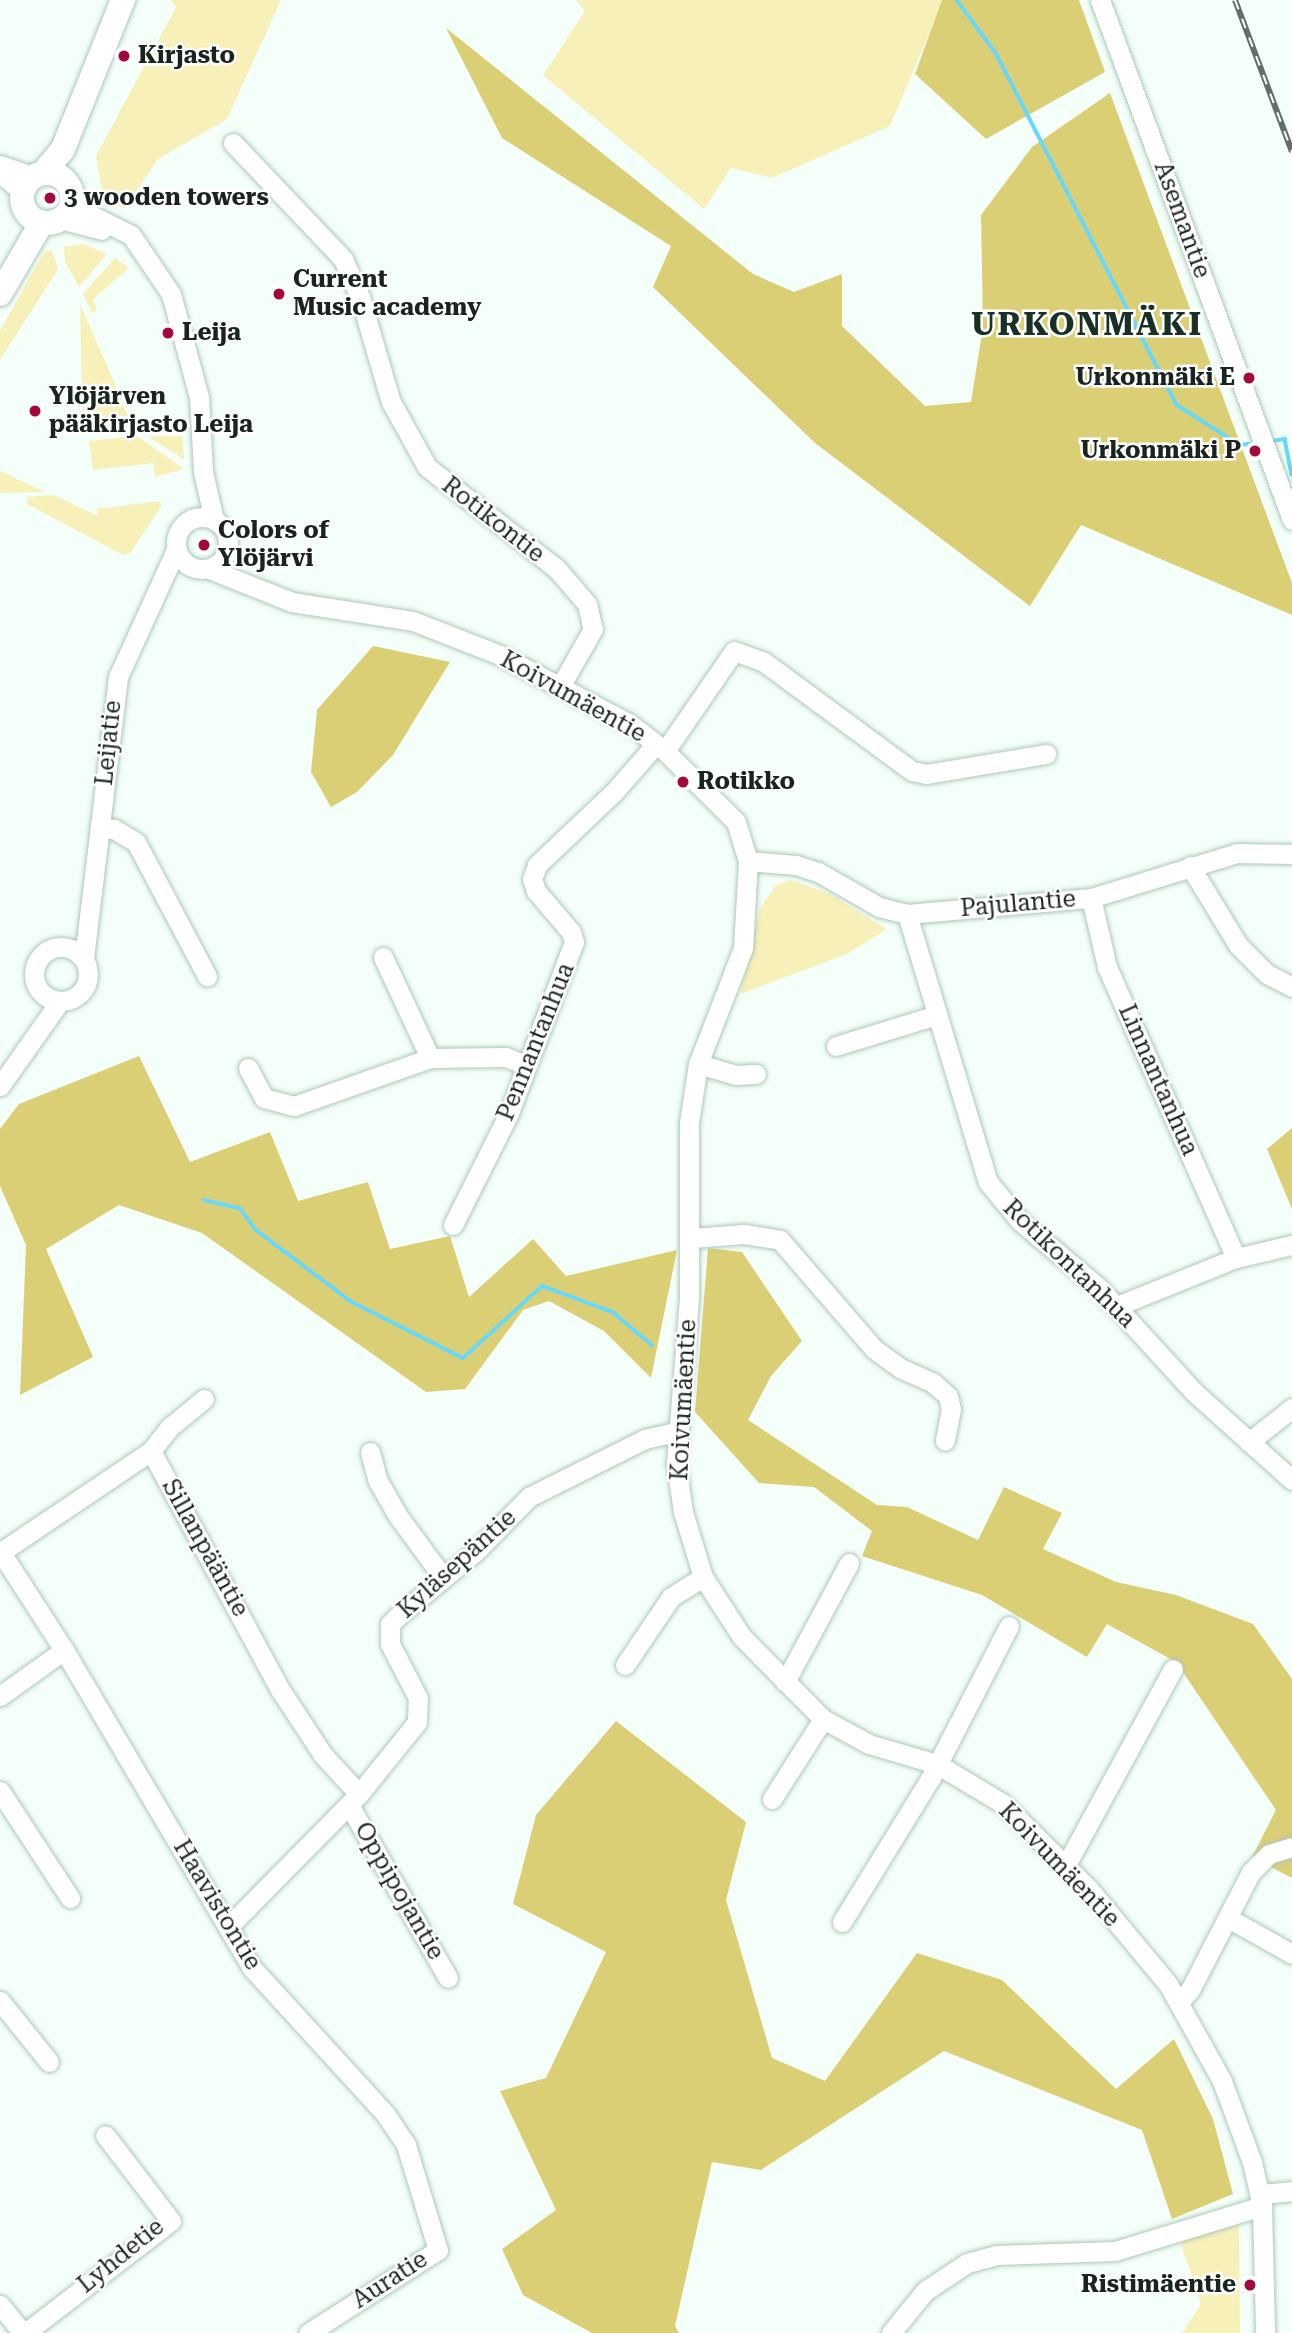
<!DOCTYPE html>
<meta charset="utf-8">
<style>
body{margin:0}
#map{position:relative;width:1292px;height:2333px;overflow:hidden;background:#f3fff8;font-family:"Roboto Serif",serif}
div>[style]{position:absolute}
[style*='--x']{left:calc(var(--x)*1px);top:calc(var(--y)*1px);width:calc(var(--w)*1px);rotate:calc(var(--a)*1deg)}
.green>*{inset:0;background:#f7f0b9}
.forest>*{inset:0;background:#dbcf76}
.stream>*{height:3.5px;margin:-1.75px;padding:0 1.75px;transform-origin:1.75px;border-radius:1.75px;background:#67d8f9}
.roads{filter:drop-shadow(0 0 2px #adc8b9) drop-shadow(0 0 2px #adc8b9)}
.minor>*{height:19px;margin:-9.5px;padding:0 9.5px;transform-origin:9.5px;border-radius:9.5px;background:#fff}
.minor>.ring{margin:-9.5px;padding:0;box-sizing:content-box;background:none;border:19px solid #fff;border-radius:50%}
.major>*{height:24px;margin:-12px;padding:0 12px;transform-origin:12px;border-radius:12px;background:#fff}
.major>.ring{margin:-12px;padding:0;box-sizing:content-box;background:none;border:24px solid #fff;border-radius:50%}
.rail>*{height:6px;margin-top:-3px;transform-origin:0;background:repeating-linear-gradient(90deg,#fff 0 10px,#636e68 0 20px);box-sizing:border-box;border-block:2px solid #636e68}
.dots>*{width:19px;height:19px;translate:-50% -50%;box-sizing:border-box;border:4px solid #fff;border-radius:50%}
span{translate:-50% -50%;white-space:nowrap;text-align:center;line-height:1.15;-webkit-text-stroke:5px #fff;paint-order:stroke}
.poi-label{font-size:24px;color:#19241e;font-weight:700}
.left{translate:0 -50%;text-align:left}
.right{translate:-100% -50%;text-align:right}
.street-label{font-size:24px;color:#19241e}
.district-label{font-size:32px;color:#193024;font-weight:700;letter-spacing:2px}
</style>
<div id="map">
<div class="green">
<div style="clip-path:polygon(171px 0,281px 0,227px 119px,158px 159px,124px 209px,103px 197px,96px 156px,176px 7px)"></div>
<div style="clip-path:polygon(576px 0,940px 0,942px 3px,890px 126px,772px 178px,731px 168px,704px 209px,543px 75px,585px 11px)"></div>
<div style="clip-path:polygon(83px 244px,107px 254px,79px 287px,65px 262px,64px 247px)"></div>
<div style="clip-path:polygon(52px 250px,58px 269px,0 360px,0 331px,44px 252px)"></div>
<div style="clip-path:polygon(115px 258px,129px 268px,93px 299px,97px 310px,92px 313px,83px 294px)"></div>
<div style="clip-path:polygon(80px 304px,108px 368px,131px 423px,89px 421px,83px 433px)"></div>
<div style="clip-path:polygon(137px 436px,144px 441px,184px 469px,155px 477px,153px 463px,93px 470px,89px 441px)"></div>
<div style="clip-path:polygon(150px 436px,182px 436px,184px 459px,151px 439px)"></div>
<div style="clip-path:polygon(0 471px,45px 492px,0 493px)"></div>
<div style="clip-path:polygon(54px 495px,98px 516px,97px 509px,159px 501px,162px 505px,130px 553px,123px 555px,27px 504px,28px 497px)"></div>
<div style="clip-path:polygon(790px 880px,828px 893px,887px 929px,847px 954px,740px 994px,760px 908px,776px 885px)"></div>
<div style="clip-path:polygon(1239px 2223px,1240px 2333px,1182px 2333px,1201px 2304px,1179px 2238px)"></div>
</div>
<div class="forest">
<div style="clip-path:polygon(942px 0,1079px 0,1105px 72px,986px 139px,915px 74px)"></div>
<div style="clip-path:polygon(446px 28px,753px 274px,794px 292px,842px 274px,842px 326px,925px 406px,971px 402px,983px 327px,981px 215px,1032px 147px,1110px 93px,1292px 583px,1292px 615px,1081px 525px,1030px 606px,815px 443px,653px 287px,671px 246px,502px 138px)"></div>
<div style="clip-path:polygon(373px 646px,450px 662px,393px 755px,357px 792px,331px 807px,311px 772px,317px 710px)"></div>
<div style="clip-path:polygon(139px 1056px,190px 1162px,270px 1132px,298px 1201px,368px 1182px,390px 1249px,450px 1236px,469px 1297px,533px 1239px,566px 1276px,677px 1250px,651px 1378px,604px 1331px,549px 1301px,523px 1310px,465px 1389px,426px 1392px,202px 1233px,119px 1205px,46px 1249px,93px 1357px,20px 1395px,26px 1245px,0 1186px,0 1129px,19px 1104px)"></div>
<div style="clip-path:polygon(1292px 1128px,1292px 1209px,1267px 1149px)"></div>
<div style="clip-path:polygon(708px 1248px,742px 1252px,802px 1341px,771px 1376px,748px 1420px,877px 1505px,907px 1507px,978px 1540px,1004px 1487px,1062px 1513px,1043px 1549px,1116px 1582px,1176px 1595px,1253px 1624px,1292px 1679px,1292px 1878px,1252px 1857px,1276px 1810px,1176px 1662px,1107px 1624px,1087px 1657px,982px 1595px,862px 1556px,872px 1531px,814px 1487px,759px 1483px,695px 1412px)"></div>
<div style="clip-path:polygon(616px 1721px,746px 1822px,726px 1900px,772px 2058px,825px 2081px,917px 1953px,1002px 1980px,1116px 2089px,1174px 2039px,1213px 2119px,1233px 2194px,1172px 2219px,1142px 2130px,944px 2051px,761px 2170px,712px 2162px,675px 2326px,679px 2333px,592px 2333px,523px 2295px,502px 2249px,556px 2210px,500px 2091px,546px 2078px,606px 1952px,513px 1904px,536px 1815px)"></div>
</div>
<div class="stream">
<div style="--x:957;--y:0;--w:66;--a:53.7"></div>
<div style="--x:996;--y:53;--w:396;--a:62.8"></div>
<div style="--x:1177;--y:405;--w:75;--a:32.4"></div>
<div style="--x:1240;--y:445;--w:17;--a:-7"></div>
<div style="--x:1272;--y:441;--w:13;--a:-9"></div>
<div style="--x:1285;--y:439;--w:36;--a:79"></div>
<div style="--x:204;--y:1200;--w:37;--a:13"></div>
<div style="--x:240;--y:1208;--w:27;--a:54"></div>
<div style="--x:256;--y:1230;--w:120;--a:36.9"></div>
<div style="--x:352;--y:1302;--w:124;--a:26.8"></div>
<div style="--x:463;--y:1358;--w:107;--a:-42.3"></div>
<div style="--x:542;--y:1286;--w:76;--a:20.1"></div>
<div style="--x:613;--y:1312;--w:51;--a:40.2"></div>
</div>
<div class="roads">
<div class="minor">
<div style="--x:1100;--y:0;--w:554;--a:69.73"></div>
<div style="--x:233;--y:143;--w:160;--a:46.5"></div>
<div style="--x:343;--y:259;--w:42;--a:65.9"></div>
<div style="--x:360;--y:297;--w:109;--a:73.6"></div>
<div style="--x:391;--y:402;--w:74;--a:61"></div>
<div style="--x:427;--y:467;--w:164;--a:38.1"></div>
<div style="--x:556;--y:568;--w:48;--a:49.3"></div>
<div style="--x:587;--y:604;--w:26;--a:77"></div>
<div style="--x:593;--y:629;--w:64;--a:119.7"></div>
<div style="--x:0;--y:165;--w:36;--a:19"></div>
<div style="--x:0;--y:173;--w:30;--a:40"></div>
<div style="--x:72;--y:194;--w:26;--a:50"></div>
<div style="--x:89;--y:214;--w:47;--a:26.6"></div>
<div style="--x:131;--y:235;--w:71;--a:55.9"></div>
<div style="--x:171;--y:294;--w:107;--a:74.8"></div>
<div style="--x:199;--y:397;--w:75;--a:86.9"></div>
<div style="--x:203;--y:472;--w:49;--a:77.1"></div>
<div style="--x:60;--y:219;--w:43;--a:14.7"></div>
<div class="ring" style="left:176px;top:517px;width:33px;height:33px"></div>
<div style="--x:209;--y:569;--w:89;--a:21.7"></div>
<div style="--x:292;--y:602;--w:122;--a:8.9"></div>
<div style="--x:413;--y:621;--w:93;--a:21.3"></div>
<div style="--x:500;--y:655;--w:147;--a:28"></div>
<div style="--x:630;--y:724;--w:44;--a:37.6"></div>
<div style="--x:665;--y:751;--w:100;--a:45"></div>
<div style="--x:736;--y:822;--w:41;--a:72.9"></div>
<div style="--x:748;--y:861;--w:87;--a:93.3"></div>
<div style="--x:743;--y:948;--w:124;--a:111.2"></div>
<div style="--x:698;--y:1064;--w:60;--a:98.7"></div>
<div style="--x:689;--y:1123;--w:175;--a:90"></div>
<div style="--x:689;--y:1298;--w:166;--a:94.5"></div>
<div style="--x:676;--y:1463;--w:49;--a:81.9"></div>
<div style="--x:683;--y:1512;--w:68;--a:72.9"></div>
<div style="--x:703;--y:1577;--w:72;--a:57"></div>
<div style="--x:742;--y:1637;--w:115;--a:45.4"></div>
<div style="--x:823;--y:1719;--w:52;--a:28.5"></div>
<div style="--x:869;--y:1744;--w:71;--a:16.4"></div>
<div style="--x:937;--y:1764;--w:76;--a:31"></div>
<div style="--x:1002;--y:1803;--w:122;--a:44.7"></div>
<div style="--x:1089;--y:1889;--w:124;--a:50.3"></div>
<div style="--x:1168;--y:1984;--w:111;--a:60.9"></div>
<div style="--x:1222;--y:2081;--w:86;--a:69.7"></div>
<div style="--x:1252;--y:2162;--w:45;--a:77.2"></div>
<div style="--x:1262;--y:2206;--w:127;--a:88.6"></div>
<div style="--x:665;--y:751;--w:121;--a:-55.4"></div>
<div style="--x:734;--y:651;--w:32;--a:20"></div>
<div style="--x:764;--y:662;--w:184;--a:36.4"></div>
<div style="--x:912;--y:771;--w:14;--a:12"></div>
<div style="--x:926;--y:774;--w:122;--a:-9.5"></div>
<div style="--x:101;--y:828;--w:13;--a:4"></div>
<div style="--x:114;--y:829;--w:26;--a:31"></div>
<div style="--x:136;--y:842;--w:152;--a:62.1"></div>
<div style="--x:748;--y:861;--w:48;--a:4.8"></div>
<div style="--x:796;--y:865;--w:23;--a:18"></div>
<div style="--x:818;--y:872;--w:70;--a:29.8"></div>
<div style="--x:879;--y:907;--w:29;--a:14"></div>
<div style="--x:907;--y:914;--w:185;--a:-5"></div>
<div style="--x:1091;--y:898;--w:153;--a:-17.1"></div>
<div style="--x:1237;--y:853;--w:55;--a:1"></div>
<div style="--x:1190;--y:866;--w:92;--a:58.7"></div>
<div style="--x:1238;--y:945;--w:41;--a:45"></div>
<div style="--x:1267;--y:974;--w:28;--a:27"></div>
<div style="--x:1091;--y:898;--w:71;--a:76.9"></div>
<div style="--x:1107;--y:967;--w:318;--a:66.1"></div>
<div style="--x:907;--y:914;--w:280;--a:73.2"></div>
<div style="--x:988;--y:1182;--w:50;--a:50.6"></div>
<div style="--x:1020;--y:1221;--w:104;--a:40.3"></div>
<div style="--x:1099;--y:1288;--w:141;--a:47.6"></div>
<div style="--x:1194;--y:1392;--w:132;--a:41.9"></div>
<div class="ring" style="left:34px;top:947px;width:35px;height:35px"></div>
<div style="--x:383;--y:957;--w:111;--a:65"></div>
<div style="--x:84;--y:958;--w:283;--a:-83.1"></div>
<div style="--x:118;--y:677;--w:140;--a:-65.5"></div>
<div style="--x:836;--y:1046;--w:106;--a:-17.1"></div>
<div style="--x:698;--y:1064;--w:40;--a:16"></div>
<div style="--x:736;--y:1075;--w:20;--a:-3"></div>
<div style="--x:248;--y:1068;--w:34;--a:62"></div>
<div style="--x:264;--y:1098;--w:31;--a:15"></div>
<div style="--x:294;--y:1106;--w:144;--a:-19.4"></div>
<div style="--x:430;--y:1058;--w:76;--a:-0.8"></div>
<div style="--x:506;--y:1057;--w:21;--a:23"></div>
<div style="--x:0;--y:1086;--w:104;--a:-54.8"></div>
<div style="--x:453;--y:1225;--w:125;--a:-63.4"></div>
<div style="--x:509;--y:1113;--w:183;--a:-69.2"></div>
<div style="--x:574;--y:942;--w:10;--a:-107"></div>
<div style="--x:571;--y:932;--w:54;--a:-130.5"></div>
<div style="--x:536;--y:891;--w:13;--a:-108"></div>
<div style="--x:532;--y:879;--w:15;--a:-70"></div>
<div style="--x:537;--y:865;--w:105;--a:-43.5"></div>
<div style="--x:613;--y:793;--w:65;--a:-48.7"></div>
<div style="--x:692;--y:1238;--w:52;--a:-4.4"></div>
<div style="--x:744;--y:1234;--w:36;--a:9"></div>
<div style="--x:780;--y:1240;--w:144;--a:49.2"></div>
<div style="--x:874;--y:1349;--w:32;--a:36"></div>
<div style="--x:900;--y:1368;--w:36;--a:24"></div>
<div style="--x:933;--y:1383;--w:20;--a:41"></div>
<div style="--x:948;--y:1396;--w:13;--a:77"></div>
<div style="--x:951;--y:1409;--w:32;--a:101"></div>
<div style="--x:1117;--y:1306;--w:128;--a:-22"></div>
<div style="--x:1236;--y:1258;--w:57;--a:-13.1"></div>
<div style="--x:1249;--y:1442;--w:55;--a:-38.3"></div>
<div style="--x:151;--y:1451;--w:31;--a:-52"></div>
<div style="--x:170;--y:1427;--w:44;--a:-39.5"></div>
<div style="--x:370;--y:1452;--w:30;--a:75"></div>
<div style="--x:378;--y:1481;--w:40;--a:60.3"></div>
<div style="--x:398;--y:1516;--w:74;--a:53.7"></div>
<div style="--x:0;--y:1551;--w:118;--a:57.1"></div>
<div style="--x:64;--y:1650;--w:369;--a:59.4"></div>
<div style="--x:252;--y:1968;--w:199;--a:47.6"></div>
<div style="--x:386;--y:2115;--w:36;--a:56"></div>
<div style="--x:406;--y:2145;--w:110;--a:73.1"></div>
<div style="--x:438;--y:2250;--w:154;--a:147.4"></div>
<div style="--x:1;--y:1552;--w:181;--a:-34"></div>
<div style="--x:151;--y:1451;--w:273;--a:61.6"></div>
<div style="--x:281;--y:1691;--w:77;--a:56.7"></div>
<div style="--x:323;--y:1755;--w:53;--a:47.3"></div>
<div style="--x:625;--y:1665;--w:82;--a:-55.9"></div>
<div style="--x:671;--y:1597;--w:38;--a:-32"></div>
<div style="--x:785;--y:1682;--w:135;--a:-61.7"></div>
<div style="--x:0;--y:1696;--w:79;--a:-35.7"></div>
<div style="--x:0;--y:1791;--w:128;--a:56.8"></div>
<div style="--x:772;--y:1799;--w:95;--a:-57.5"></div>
<div style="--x:349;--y:1805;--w:199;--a:60.2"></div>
<div style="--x:1066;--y:1865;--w:223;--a:-61.4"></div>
<div style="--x:1228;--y:1918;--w:73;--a:29.4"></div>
<div style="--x:842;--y:1922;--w:168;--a:-58.4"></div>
<div style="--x:930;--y:1779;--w:172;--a:-62.7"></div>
<div style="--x:229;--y:1926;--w:185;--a:-45.4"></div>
<div style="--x:359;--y:1794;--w:92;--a:-51.1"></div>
<div style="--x:417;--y:1722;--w:24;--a:-88"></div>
<div style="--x:418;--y:1698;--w:61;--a:-117.4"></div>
<div style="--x:390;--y:1644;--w:20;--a:-90"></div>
<div style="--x:390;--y:1624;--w:11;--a:-45"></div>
<div style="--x:398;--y:1616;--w:102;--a:-39.8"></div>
<div style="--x:476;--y:1551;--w:76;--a:-45.5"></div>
<div style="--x:529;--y:1497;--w:130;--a:-26.6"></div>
<div style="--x:645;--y:1439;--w:35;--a:-13"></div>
<div style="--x:0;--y:2001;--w:78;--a:51.2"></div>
<div style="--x:1180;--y:2001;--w:15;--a:-48"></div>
<div style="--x:1190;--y:1990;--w:133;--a:-62.7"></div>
<div style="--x:1251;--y:1872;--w:25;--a:-45"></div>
<div style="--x:1269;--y:1854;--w:24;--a:-17"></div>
<div style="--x:1260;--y:2194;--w:32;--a:-5"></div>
<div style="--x:0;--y:2305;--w:36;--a:51"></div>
<div style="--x:25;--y:2333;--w:184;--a:-37.5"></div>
<div style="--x:171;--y:2221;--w:108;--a:-127.5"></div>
<div style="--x:891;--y:2333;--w:54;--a:-51"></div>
<div style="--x:925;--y:2291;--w:50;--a:-33.7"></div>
<div style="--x:967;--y:2263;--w:30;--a:-15"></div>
<div style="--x:996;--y:2255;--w:119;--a:-1.9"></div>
<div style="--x:1115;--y:2251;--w:154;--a:-17"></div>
</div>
<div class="major">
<div style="--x:43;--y:173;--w:31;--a:-50"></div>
<div style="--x:63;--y:149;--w:161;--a:-68.1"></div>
<div class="ring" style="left:22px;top:173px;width:26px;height:26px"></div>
<div style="--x:0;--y:294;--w:83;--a:-59.7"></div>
</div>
</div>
<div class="rail">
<div style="--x:1235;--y:0;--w:162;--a:69.4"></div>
</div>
<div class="dots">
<div style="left:124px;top:56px;background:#a4083b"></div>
<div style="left:50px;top:198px;background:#a4083b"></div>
<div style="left:279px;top:294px;background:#a4083b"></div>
<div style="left:168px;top:333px;background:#a4083b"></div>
<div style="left:1249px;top:378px;background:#a4083b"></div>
<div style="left:35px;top:411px;background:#a4083b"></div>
<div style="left:1255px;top:451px;background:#a4083b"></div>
<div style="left:204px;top:545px;background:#a4083b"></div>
<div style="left:683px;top:782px;background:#a4083b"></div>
<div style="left:1250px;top:2285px;background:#a4083b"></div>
</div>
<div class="poi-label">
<span class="left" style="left:138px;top:56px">Kirjasto</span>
<span class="left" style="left:64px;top:198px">3 wooden towers</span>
<span class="left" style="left:293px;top:294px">Current<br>Music academy</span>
<span class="left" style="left:182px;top:333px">Leija</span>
<span class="right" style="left:1235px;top:378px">Urkonmäki E</span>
<span class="left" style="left:49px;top:411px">Ylöjärven<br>pääkirjasto Leija</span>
<span class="right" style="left:1241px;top:451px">Urkonmäki P</span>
<span class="left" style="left:218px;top:545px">Colors of<br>Ylöjärvi</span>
<span class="left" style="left:697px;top:782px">Rotikko</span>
<span class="right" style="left:1236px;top:2285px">Ristimäentie</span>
</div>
<div class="street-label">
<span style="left:1182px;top:220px;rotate:70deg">Asemantie</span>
<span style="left:493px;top:520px;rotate:38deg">Rotikontie</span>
<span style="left:573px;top:697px;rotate:29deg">Koivumäentie</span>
<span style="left:109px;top:743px;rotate:-84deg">Leijatie</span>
<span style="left:1018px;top:904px;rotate:-5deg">Pajulantie</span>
<span style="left:536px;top:1042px;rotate:-68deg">Pennantanhua</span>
<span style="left:1158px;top:1080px;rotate:66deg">Linnantanhua</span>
<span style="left:1069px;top:1264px;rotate:44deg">Rotikontanhua</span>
<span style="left:684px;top:1400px;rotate:-87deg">Koivumäentie</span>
<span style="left:205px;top:1548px;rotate:61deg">Sillanpääntie</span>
<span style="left:457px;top:1564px;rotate:-42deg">Kyläsepäntie</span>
<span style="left:1059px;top:1865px;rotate:46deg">Koivumäentie</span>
<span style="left:399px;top:1891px;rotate:60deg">Oppipojantie</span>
<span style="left:217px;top:1905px;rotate:59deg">Haavistontie</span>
<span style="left:121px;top:2256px;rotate:-39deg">Lyhdetie</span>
<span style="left:390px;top:2280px;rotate:-33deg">Auratie</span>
</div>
<div class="district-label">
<span style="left:1087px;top:324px">URKONMÄKI</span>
</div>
</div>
